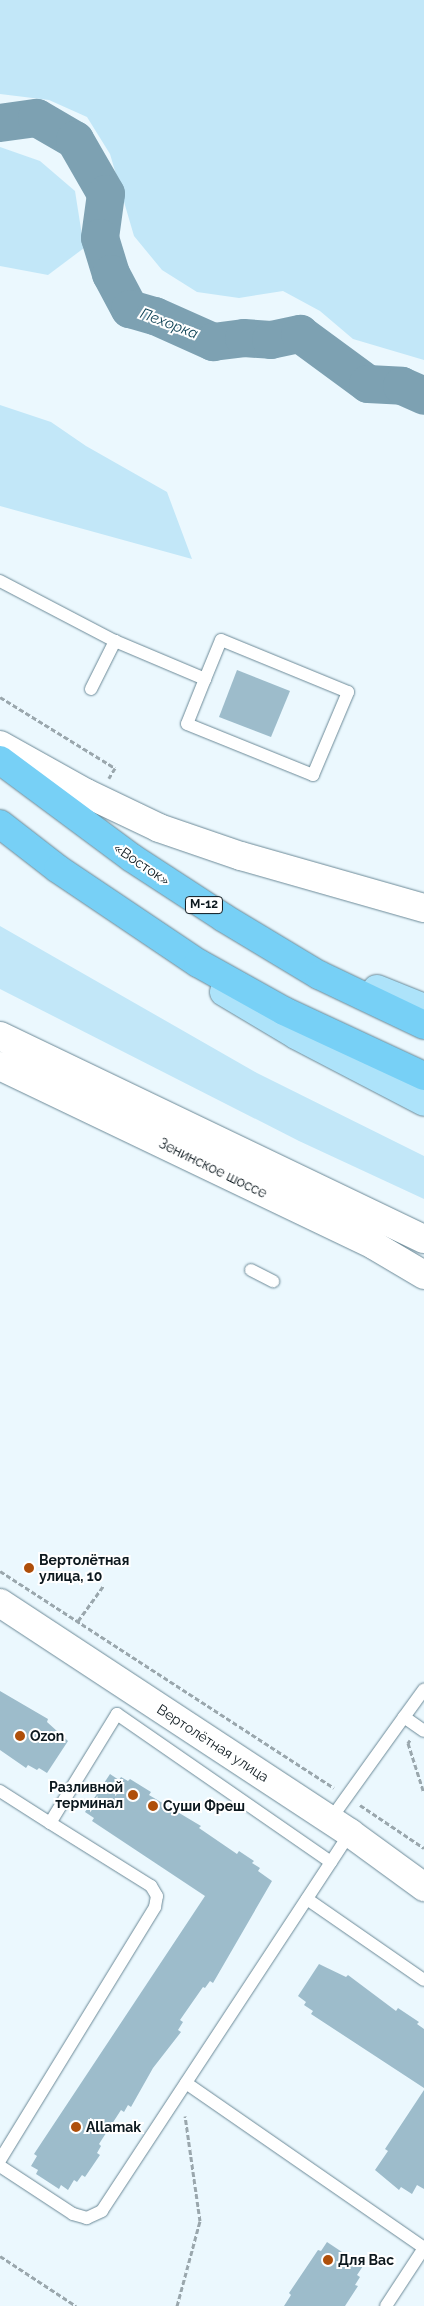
<!DOCTYPE html>
<meta charset="utf-8">
<style>
body{margin:0}
#map{position:relative;width:424px;height:2306px;overflow:hidden;background:#ebf8fe;font-family:Raleway,sans-serif}
div>[style]{position:absolute}
[style*='--x']{left:calc(var(--x)*1px);top:calc(var(--y)*1px);width:calc(var(--w)*1px);rotate:calc(var(--a)*1deg)}
.green>*{inset:0;background:#c2e7f8}
.river>*{height:38px;margin:-19px;padding:0 19px;transform-origin:19px;border-radius:19px;background:#7da1b2}
.building>*{inset:0;background:#9dbccb}
.path>*{height:3px;margin-top:-1.5px;transform-origin:0;background:repeating-linear-gradient(90deg,#9aa7ad 0 5px,transparent 0 7.5px)}
.roads{filter:drop-shadow(0 0 1px #6b8997) drop-shadow(0 0 1px #6b8997)}
.lane>*{height:12px;margin:-6px;padding:0 6px;transform-origin:6px;border-radius:6px;background:#fff}
.secondary>*{height:28px;margin:-14px;padding:0 14px;transform-origin:14px;border-radius:14px;background:#fff}
.primary>*{height:28px;margin:-14px;padding:0 14px;transform-origin:14px;border-radius:14px;background:#ade3fa}
.highway>*{height:28px;margin:-14px;padding:0 14px;transform-origin:14px;border-radius:14px;background:#77d0f6}
.dots>*{width:14px;height:14px;translate:-50% -50%;box-sizing:border-box;border:2px solid #fff;border-radius:50%}
span{translate:-50% -50%;white-space:nowrap;text-align:center;line-height:1.15;-webkit-text-stroke:4px #fff;paint-order:stroke}
.shield-label span{padding:1px 4px;background:#fff;border:1px solid;border-radius:4px;-webkit-text-stroke-width:0}
.shield-label{font-size:12px;color:#0c181e;font-weight:700}
.street-label{font-size:14px;color:#0c181e}
.poi-label{font-size:14px;color:#0c181e;font-weight:700}
.left{translate:0 -50%;text-align:left}
.right{translate:-100% -50%;text-align:right}
.water-label{font-size:15px;color:#0e4255;font-style:italic}
</style>
<div id="map">
<div class="green">
<div style="clip-path:polygon(0 0,424px 0,424px 360px,353px 339px,320px 311px,283px 291px,239px 298px,197px 292px,162px 270px,134px 236px,110px 154px,87px 117px,49px 100px,0 94px)"></div>
<div style="clip-path:polygon(0 147px,40px 161px,75px 191px,84px 248px,48px 275px,0 266px)"></div>
<div style="clip-path:polygon(0 405px,51px 422px,86px 446px,167px 492px,192px 559px,0 506px)"></div>
<div style="clip-path:polygon(0 926px,257px 1073px,424px 1156px,424px 1199px,299px 1141px,0 989px)"></div>
</div>
<div class="river">
<div style="--x:0;--y:123;--w:37;--a:-8"></div>
<div style="--x:37;--y:118;--w:44;--a:30.1"></div>
<div style="--x:75;--y:140;--w:62;--a:60.1"></div>
<div style="--x:106;--y:194;--w:44;--a:97.8"></div>
<div style="--x:100;--y:238;--w:38;--a:73"></div>
<div style="--x:111;--y:274;--w:40;--a:62"></div>
<div style="--x:130;--y:309;--w:26;--a:16"></div>
<div style="--x:155;--y:316;--w:64;--a:24.1"></div>
<div style="--x:213;--y:342;--w:31;--a:-7"></div>
<div style="--x:244;--y:338;--w:27;--a:4"></div>
<div style="--x:271;--y:340;--w:30;--a:-12"></div>
<div style="--x:300;--y:334;--w:84;--a:36.3"></div>
<div style="--x:368;--y:384;--w:34;--a:3"></div>
<div style="--x:402;--y:386;--w:24;--a:24"></div>
</div>
<div class="building">
<div style="clip-path:polygon(237px 670px,290px 691px,271px 737px,219px 717px)"></div>
<div style="clip-path:polygon(0 1691px,48px 1719px,47px 1722px,68px 1741px,47px 1773px,39px 1768px,37px 1770px,28px 1765px,26px 1768px,0 1750px)"></div>
<div style="clip-path:polygon(110px 1774px,119px 1780px,121px 1777px,128px 1781px,130px 1779px,151px 1792px,149px 1795px,201px 1826px,199px 1828px,237px 1854px,239px 1851px,254px 1861px,252px 1863px,260px 1868px,258px 1871px,272px 1881px,213px 1983px,210px 1981px,205px 1988px,203px 1987px,180px 2020px,183px 2022px,178px 2030px,181px 2032px,153px 2068px,131px 2107px,128px 2105px,124px 2112px,121px 2110px,99px 2144px,101px 2146px,97px 2153px,100px 2155px,85px 2177px,82px 2175px,77px 2182px,74px 2180px,68px 2190px,61px 2185px,59px 2189px,36px 2174px,38px 2170px,31px 2166px,37px 2156px,34px 2154px,205px 1896px,92px 1821px,94px 1818px,85px 1812px)"></div>
<div style="clip-path:polygon(319px 1964px,346px 1977px,348px 1975px,396px 2011px,398px 2008px,419px 2022px,417px 2024px,424px 2029px,424px 2088px,311px 2014px,313px 2011px,304px 2005px,306px 2002px,298px 1996px)"></div>
<div style="clip-path:polygon(424px 2090px,424px 2189px,417px 2185px,412px 2194px,401px 2187px,399px 2190px,375px 2170px,388px 2151px,385px 2149px)"></div>
<div style="clip-path:polygon(327px 2242px,363px 2266px,357px 2275px,360px 2277px,355px 2285px,358px 2286px,345px 2306px,284px 2306px,291px 2295px,289px 2293px,318px 2250px,321px 2251px)"></div>
</div>
<div class="path">
<div style="--x:0;--y:697;--w:135;--a:31.7"></div>
<div style="--x:115;--y:768;--w:12;--a:121"></div>
<div style="--x:0;--y:1571;--w:398;--a:33"></div>
<div style="--x:78;--y:1621;--w:44;--a:-54.2"></div>
<div style="--x:410;--y:1740;--w:4;--a:124"></div>
<div style="--x:408;--y:1743;--w:52;--a:72.3"></div>
<div style="--x:360;--y:1805;--w:77;--a:33.9"></div>
<div style="--x:0;--y:2256;--w:91;--a:33.3"></div>
<div style="--x:177;--y:2306;--w:88;--a:-74.9"></div>
<div style="--x:200;--y:2221;--w:106;--a:-98.1"></div>
</div>
<div class="roads">
<div class="lane">
<div style="--x:0;--y:581;--w:130;--a:27.6"></div>
<div style="--x:115;--y:641;--w:98;--a:22.9"></div>
<div style="--x:205;--y:679;--w:48;--a:111.8"></div>
<div style="--x:187;--y:724;--w:136;--a:22"></div>
<div style="--x:313;--y:775;--w:90;--a:-67.1"></div>
<div style="--x:348;--y:692;--w:137;--a:-157.7"></div>
<div style="--x:221;--y:640;--w:42;--a:112.3"></div>
<div style="--x:91;--y:689;--w:54;--a:-63.4"></div>
<div style="--x:251;--y:1270;--w:25;--a:27"></div>
<div style="--x:404;--y:1717;--w:34;--a:-54"></div>
<div style="--x:0;--y:1791;--w:59;--a:32.6"></div>
<div style="--x:50;--y:1823;--w:128;--a:-58.4"></div>
<div style="--x:117;--y:1714;--w:260;--a:34.7"></div>
<div style="--x:331;--y:1862;--w:417;--a:123.3"></div>
<div style="--x:102;--y:2211;--w:17;--a:155"></div>
<div style="--x:87;--y:2218;--w:15;--a:-164"></div>
<div style="--x:73;--y:2214;--w:87;--a:-146.7"></div>
<div style="--x:330;--y:1820;--w:127;--a:-54.3"></div>
<div style="--x:404;--y:1717;--w:24;--a:35"></div>
<div style="--x:331;--y:1862;--w:35;--a:-57"></div>
<div style="--x:307;--y:1899;--w:142;--a:34.7"></div>
<div style="--x:186;--y:2083;--w:290;--a:34.7"></div>
<div style="--x:0;--y:2160;--w:297;--a:-58.5"></div>
<div style="--x:155;--y:1907;--w:11;--a:-80"></div>
<div style="--x:157;--y:1896;--w:12;--a:-121"></div>
<div style="--x:151;--y:1886;--w:119;--a:-148"></div>
<div style="--x:386;--y:2306;--w:69;--a:-56.8"></div>
</div>
<div class="secondary">
<div style="--x:0;--y:745;--w:98;--a:29.2"></div>
<div style="--x:86;--y:793;--w:81;--a:25.6"></div>
<div style="--x:159;--y:828;--w:87;--a:18.9"></div>
<div style="--x:241;--y:856;--w:190;--a:15.9"></div>
<div style="--x:0;--y:1036;--w:470;--a:25.6"></div>
<div style="--x:0;--y:1066;--w:416;--a:25.6"></div>
<div style="--x:375;--y:1246;--w:57;--a:30.6"></div>
<div style="--x:0;--y:1603;--w:419;--a:33.3"></div>
<div style="--x:350;--y:1833;--w:92;--a:36.1"></div>
</div>
<div class="primary">
<div style="--x:377;--y:989;--w:51;--a:22"></div>
<div style="--x:224;--y:992;--w:84;--a:30.8"></div>
<div style="--x:296;--y:1035;--w:144;--a:27.6"></div>
</div>
<div class="highway">
<div style="--x:0;--y:760;--w:164;--a:36.6"></div>
<div style="--x:132;--y:858;--w:110;--a:33.1"></div>
<div style="--x:224;--y:918;--w:111;--a:31"></div>
<div style="--x:319;--y:975;--w:116;--a:25.5"></div>
<div style="--x:0;--y:824;--w:73;--a:37.8"></div>
<div style="--x:58;--y:869;--w:169;--a:33.9"></div>
<div style="--x:198;--y:963;--w:98;--a:29.2"></div>
<div style="--x:284;--y:1011;--w:154;--a:24.9"></div>
</div>
</div>
<div class="dots">
<div style="left:29px;top:1568px;background:#af4f0a"></div>
<div style="left:20px;top:1736px;background:#af4f0a"></div>
<div style="left:133px;top:1795px;background:#af4f0a"></div>
<div style="left:153px;top:1806px;background:#af4f0a"></div>
<div style="left:76px;top:2127px;background:#af4f0a"></div>
<div style="left:328px;top:2260px;background:#af4f0a"></div>
</div>
<div class="shield-label">
<span style="left:204px;top:905px">М-12</span>
</div>
<div class="street-label">
<span style="left:142px;top:864px;rotate:34deg">«Восток»</span>
<span style="left:213px;top:1168px;rotate:26deg">Зенинское шоссе</span>
<span style="left:213px;top:1743px;rotate:33deg">Вертолётная улица</span>
</div>
<div class="poi-label">
<span class="left" style="left:39px;top:1568px">Вертолётная<br>улица, 10</span>
<span class="left" style="left:30px;top:1736px">Ozon</span>
<span class="right" style="left:123px;top:1795px">Разливной<br>терминал</span>
<span class="left" style="left:163px;top:1806px">Суши Фреш</span>
<span class="left" style="left:86px;top:2127px">Allamak</span>
<span class="left" style="left:338px;top:2260px">Для Вас</span>
</div>
<div class="water-label">
<span style="left:169px;top:324px;rotate:21deg">Пехорка</span>
</div>
</div>
